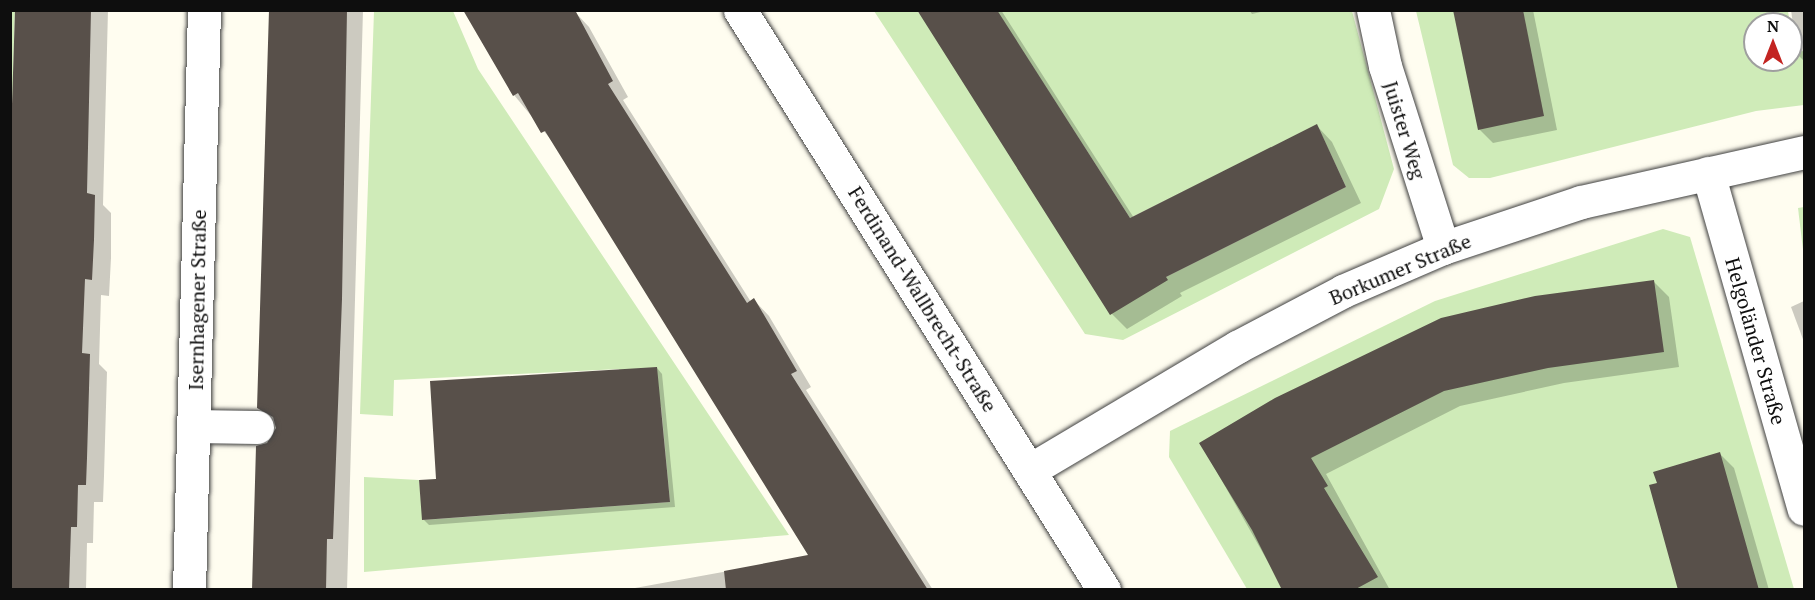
<!DOCTYPE html>
<meta charset="utf-8">
<style>
body{margin:0}
#map{position:relative;width:1815px;height:600px;overflow:hidden;background:#fffdf0;font-family:"PT Serif",serif}
div>[style]{position:absolute}
[style*='--x']{left:calc(var(--x)*1px);top:calc(var(--y)*1px);width:calc(var(--w)*1px);rotate:calc(var(--a)*1deg)}
.green>*{inset:0;background:#cfebb8}
.shadow>*{inset:0;background:#0003}
.building>*{inset:0;background:#58504a}
.roads{filter:drop-shadow(0 0 2px #414141) drop-shadow(0 0 2px #414141)}
.minor>*{height:33px;margin:-16.5px;padding:0 16.5px;transform-origin:16.5px;border-radius:16.5px;background:#fff}
span{translate:-50% -50%;white-space:nowrap;text-align:center;line-height:1.15;-webkit-text-stroke:6px #fff;paint-order:stroke}
.street-label{font-size:20px;color:#0e0e0e}
.frame{position:absolute;inset:0;border:12px solid #0e0e0e;pointer-events:none}
.north{position:absolute;left:1743px;top:12px;width:60px;height:60px;box-sizing:border-box;background:#fff;border:2px solid #9f9f9f;border-radius:50%;rotate:0deg;font-size:16px;font-weight:700;line-height:24px;text-align:center;color:#0e0e0e}
.north::after{content:'';display:block;margin:auto;width:21px;height:27px;background:#c32421;clip-path:polygon(50% 0,100% 100%,50% 72%,0 100%)}
</style>
<div id="map">
<div class="green">
<div style="clip-path:polygon(15px 10px,14px 40px,11px 167px,10px 11px)"></div>
<div style="clip-path:polygon(374px 11px,453px 11px,478px 69px,789px 535px,364px 572px,364px 477px,419px 480px,423px 520px,670px 502px,661px 406px,639px 408px,619px 369px,394px 380px,393px 416px,360px 414px)"></div>
<div style="clip-path:polygon(874px 11px,917px 11px,1168px 279px,1166px 277px,1346px 187px,1317px 125px,1130px 218px,997px 11px,1352px 11px,1394px 169px,1379px 209px,1123px 340px,1085px 334px)"></div>
<div style="clip-path:polygon(1416px 11px,1788px 11px,1790px 24px,1755px 24px,1755px 60px,1791px 60px,1791px 30px,1794px 52px,1804px 51px,1804px 105px,1756px 111px,1490px 178px,1469px 178px,1453px 165px)"></div>
<div style="clip-path:polygon(1804px 207px,1804px 258px,1798px 208px)"></div>
<div style="clip-path:polygon(1663px 229px,1690px 237px,1794px 589px,1247px 589px,1169px 457px,1170px 431px,1435px 301px)"></div>
</div>
<div class="shadow">
<div style="clip-path:polygon(17px 10px,108px 10px,103px 205px,111px 213px,111px 258px,109px 296px,101px 295px,99px 364px,107px 372px,104px 476px,103px 502px,94px 502px,93px 543px,87px 543px,86px 590px,10px 590px)"></div>
<div style="clip-path:polygon(271px 10px,363px 10px,347px 590px,254px 590px,268px 444px,277px 428px,259px 408px)"></div>
<div style="clip-path:polygon(465px 10px,574px 11px,589px 27px,628px 97px,623px 100px,751px 302px,754px 300px,769px 316px,811px 387px,806px 390px,933px 590px,624px 590px,810px 556px,557px 147px,514px 95px)"></div>
<div style="clip-path:polygon(918px 10px,1001px 10px,1134px 218px,1317px 126px,1332px 142px,1361px 203px,1180px 293px,1182px 296px,1127px 329px,1112px 314px)"></div>
<div style="clip-path:polygon(1249px 10px,1269px 10px,1252px 14px)"></div>
<div style="clip-path:polygon(1455px 10px,1533px 10px,1557px 130px,1493px 143px,1479px 129px)"></div>
<div style="clip-path:polygon(1791px 10px,1804px 10px,1804px 61px,1797px 54px)"></div>
<div style="clip-path:polygon(1653px 281px,1669px 297px,1679px 367px,1564px 383px,1460px 406px,1326px 474px,1390px 590px,1284px 590px,1201px 444px)"></div>
<div style="clip-path:polygon(1804px 301px,1804px 342px,1791px 307px)"></div>
<div style="clip-path:polygon(657px 368px,662px 374px,675px 507px,429px 525px,424px 520px,438px 481px)"></div>
<div style="clip-path:polygon(1720px 454px,1734px 468px,1769px 590px,1680px 590px)"></div>
</div>
<div class="building">
<div style="clip-path:polygon(15px 10px,91px 10px,87px 193px,95px 195px,94px 240px,92px 280px,85px 279px,82px 353px,90px 354px,87px 458px,86px 485px,78px 485px,77px 527px,71px 527px,69px 590px,10px 590px,10px 167px)"></div>
<div style="clip-path:polygon(269px 10px,347px 10px,342px 299px,333px 539px,327px 539px,326px 590px,252px 590px,256px 446px,267px 443px,276px 428px,273px 417px,257px 408px)"></div>
<div style="clip-path:polygon(463px 10px,575px 10px,613px 81px,608px 84px,747px 303px,754px 298px,797px 371px,791px 374px,928px 590px,726px 590px,724px 571px,808px 555px,545px 131px,541px 133px,518px 93px,513px 96px)"></div>
<div style="clip-path:polygon(917px 10px,997px 10px,1130px 218px,1317px 124px,1346px 187px,1166px 277px,1168px 280px,1110px 315px)"></div>
<div style="clip-path:polygon(1453px 10px,1523px 10px,1544px 116px,1478px 130px)"></div>
<div style="clip-path:polygon(1654px 280px,1664px 352px,1548px 368px,1444px 391px,1311px 458px,1328px 486px,1324px 488px,1378px 577px,1354px 590px,1282px 590px,1252px 530px,1199px 443px,1275px 398px,1441px 318px,1535px 296px)"></div>
<div style="clip-path:polygon(657px 367px,670px 502px,422px 520px,419px 480px,436px 479px,430px 381px)"></div>
<div style="clip-path:polygon(1720px 452px,1759px 590px,1678px 590px,1649px 485px,1657px 483px,1653px 472px)"></div>
</div>
<div class="roads">
<div class="minor">
<div style="--x:740;--y:10;--w:685;--a:57.89"></div>
<div style="--x:1373;--y:10;--w:57;--a:77.9"></div>
<div style="--x:1385;--y:66;--w:191;--a:72.3"></div>
<div style="--x:1708;--y:173;--w:349;--a:74.1"></div>
<div style="--x:194;--y:426;--w:63;--a:0.9"></div>
<div style="--x:1030;--y:470;--w:241;--a:-30.7"></div>
<div style="--x:1237;--y:347;--w:120;--a:-27.8"></div>
<div style="--x:1343;--y:291;--w:109;--a:-23.3"></div>
<div style="--x:1443;--y:248;--w:145;--a:-18.4"></div>
<div style="--x:1581;--y:202;--w:229;--a:-12.6"></div>
<div style="--x:189;--y:590;--w:580;--a:-88.52"></div>
</div>
</div>
<div class="street-label">
<span style="left:1405px;top:130px;rotate:73deg">Juister Weg</span>
<span style="left:1400px;top:269px;rotate:-23deg">Borkumer Straße</span>
<span style="left:923px;top:299px;rotate:58deg">Ferdinand-Wallbrecht-Straße</span>
<span style="left:197px;top:300px;rotate:-89deg">Isernhagener Straße</span>
<span style="left:1756px;top:341px;rotate:74deg">Helgoländer Straße</span>
</div>
<div class="frame"></div>
<div class="north">N</div>
</div>
